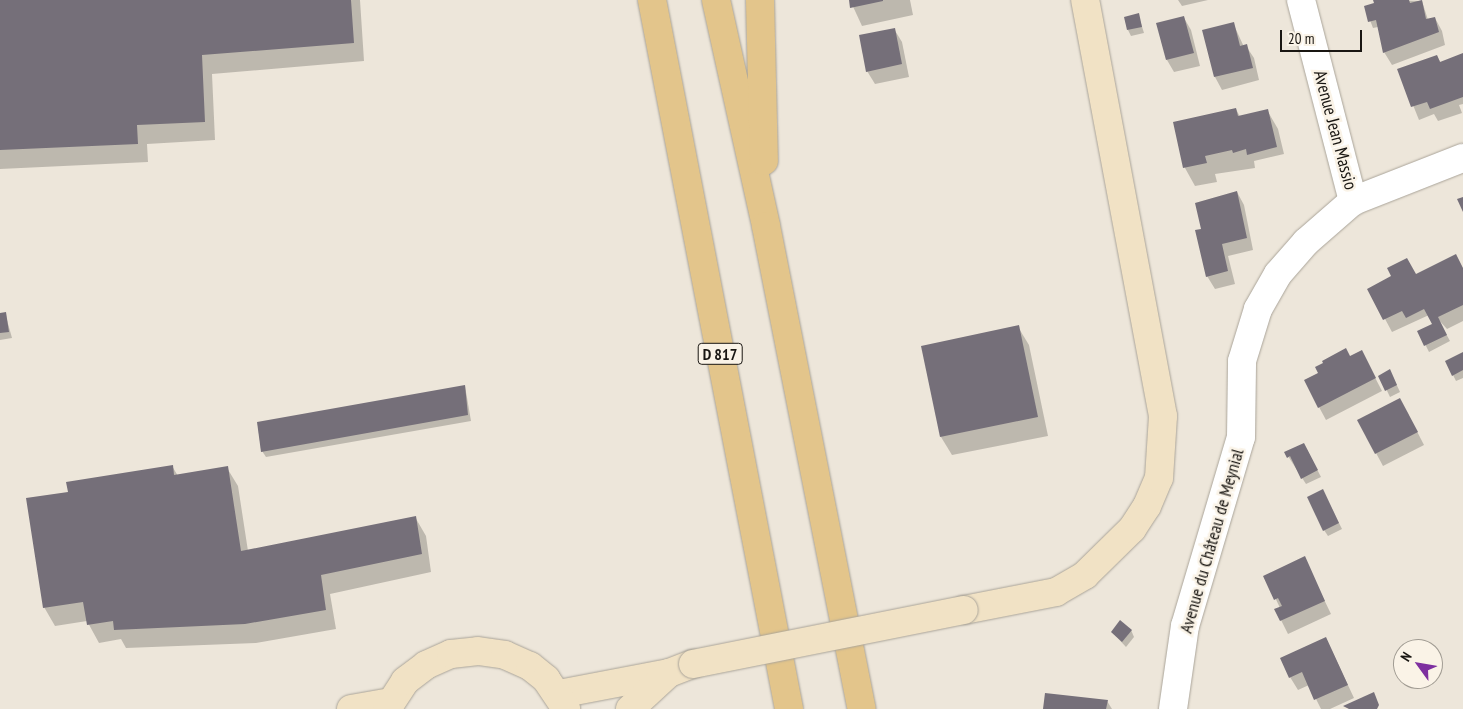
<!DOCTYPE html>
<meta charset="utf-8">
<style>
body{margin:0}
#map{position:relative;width:1463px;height:709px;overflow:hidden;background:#ede6da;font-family:"PT Sans Narrow",sans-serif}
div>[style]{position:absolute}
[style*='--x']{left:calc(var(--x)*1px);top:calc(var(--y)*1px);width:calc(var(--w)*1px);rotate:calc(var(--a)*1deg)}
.shadow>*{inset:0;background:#0003}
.building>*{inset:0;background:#756f79}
.roads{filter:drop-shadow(0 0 1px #aaa499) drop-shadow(0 0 1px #aaa499)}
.street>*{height:28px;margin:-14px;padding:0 14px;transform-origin:14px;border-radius:14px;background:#fff}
.secondary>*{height:28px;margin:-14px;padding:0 14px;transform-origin:14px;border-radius:14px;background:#f1e2c5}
.primary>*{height:28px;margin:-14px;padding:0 14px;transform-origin:14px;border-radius:14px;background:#e3c58b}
.bridges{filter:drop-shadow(0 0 1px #aaa499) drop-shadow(0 0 1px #aaa499)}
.secondary-bridge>*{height:28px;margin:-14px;padding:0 14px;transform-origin:14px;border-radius:14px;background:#f1e2c5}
span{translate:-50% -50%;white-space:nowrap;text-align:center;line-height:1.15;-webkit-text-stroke:5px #faf3e7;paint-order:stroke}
.shield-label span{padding:1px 4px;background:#faf3e7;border:1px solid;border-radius:4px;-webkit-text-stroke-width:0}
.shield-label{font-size:16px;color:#191612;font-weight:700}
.street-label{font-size:18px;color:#191612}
.north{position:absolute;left:1393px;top:639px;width:50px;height:50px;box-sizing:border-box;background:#faf3e7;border:1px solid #a09b92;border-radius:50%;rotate:302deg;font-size:14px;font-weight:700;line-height:20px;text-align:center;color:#191612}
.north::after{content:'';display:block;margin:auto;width:18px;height:22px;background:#7e2fa0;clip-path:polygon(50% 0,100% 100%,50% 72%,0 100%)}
.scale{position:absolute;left:1280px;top:30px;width:82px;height:22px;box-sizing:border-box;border:2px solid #191612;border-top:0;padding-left:6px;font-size:15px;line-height:18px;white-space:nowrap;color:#191612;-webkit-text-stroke:4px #faf3e7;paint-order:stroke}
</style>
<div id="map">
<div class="shadow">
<div style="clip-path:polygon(0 0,360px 0,364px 61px,212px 74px,215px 140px,147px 144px,148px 162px,0 169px)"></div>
<div style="clip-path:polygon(850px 0,910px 0,913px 15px,862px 26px)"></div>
<div style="clip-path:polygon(1178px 0,1208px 0,1182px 6px)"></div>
<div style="clip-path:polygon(1376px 0,1422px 1px,1428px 20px,1435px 18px,1442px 31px,1445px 45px,1392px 65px,1384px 52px,1378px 27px,1373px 28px,1365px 7px,1378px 6px)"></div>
<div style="clip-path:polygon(1138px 14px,1144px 33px,1131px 36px,1128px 30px)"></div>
<div style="clip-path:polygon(1184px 18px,1191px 30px,1200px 66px,1174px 72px,1167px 60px)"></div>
<div style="clip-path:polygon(1233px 23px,1244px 47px,1246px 46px,1254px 58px,1259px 80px,1222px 90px,1215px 77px,1203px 31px)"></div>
<div style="clip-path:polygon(894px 29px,902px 42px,909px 77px,875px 84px,867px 71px)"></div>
<div style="clip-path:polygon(1463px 54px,1463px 104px,1459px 105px,1462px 113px,1438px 121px,1434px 114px,1419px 120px,1399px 70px,1437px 56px,1441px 63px)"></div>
<div style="clip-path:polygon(1236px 109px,1240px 117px,1267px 110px,1278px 129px,1284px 154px,1254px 161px,1255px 168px,1215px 174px,1217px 182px,1195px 186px,1185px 168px,1175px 123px)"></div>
<div style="clip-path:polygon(1237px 192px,1244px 205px,1253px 250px,1228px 256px,1235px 284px,1215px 289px,1207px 276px,1202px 229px)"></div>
<div style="clip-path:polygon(1463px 269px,1463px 321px,1447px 329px,1438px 319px,1450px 341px,1429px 352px,1419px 332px,1434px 324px,1429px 315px,1392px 332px,1369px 289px,1415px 275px)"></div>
<div style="clip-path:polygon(5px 313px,12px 338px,0 340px,0 314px)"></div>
<div style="clip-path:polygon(1018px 327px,1029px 345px,1048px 436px,952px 455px,941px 437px,923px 347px)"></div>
<div style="clip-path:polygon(1463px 354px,1463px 378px,1456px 381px,1453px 375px)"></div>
<div style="clip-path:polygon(1350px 358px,1368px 364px,1382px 391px,1326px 420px,1305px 381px)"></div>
<div style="clip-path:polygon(1380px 376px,1393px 377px,1400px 392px,1390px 397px)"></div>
<div style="clip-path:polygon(465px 386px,471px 421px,266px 457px,262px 451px)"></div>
<div style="clip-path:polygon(1407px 412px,1424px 445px,1383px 466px,1376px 453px)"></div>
<div style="clip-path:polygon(1307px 450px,1321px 477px,1306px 484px,1286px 453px)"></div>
<div style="clip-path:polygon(172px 466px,178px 476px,227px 468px,238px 486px,248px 551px,415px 517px,426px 536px,431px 572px,330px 594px,336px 629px,256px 643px,126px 648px,121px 639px,99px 643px,87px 621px,55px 626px,44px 607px,69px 493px)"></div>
<div style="clip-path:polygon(1326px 497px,1342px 529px,1328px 536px,1324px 530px)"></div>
<div style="clip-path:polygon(1304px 558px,1331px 614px,1288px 634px,1276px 610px,1280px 608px,1265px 576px)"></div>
<div style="clip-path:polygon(1131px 630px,1134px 637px,1126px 647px,1112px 632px)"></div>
<div style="clip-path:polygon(1332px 651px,1354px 698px,1330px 709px,1321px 709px,1309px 685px,1298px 690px,1290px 677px)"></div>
<div style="clip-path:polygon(1107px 701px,1112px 709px,1044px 709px)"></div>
</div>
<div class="building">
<div style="clip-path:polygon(0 0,351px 0,354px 43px,202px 55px,205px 122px,137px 125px,138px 144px,0 150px)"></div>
<div style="clip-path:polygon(849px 0,883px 0,883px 1px,850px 8px)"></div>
<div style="clip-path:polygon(1373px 0,1409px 0,1410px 3px,1422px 0,1426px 19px,1435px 17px,1439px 32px,1383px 53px,1376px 20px,1368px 22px,1364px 6px,1374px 3px)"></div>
<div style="clip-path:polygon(1139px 13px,1142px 27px,1127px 30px,1124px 17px)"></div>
<div style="clip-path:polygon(1184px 16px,1194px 53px,1166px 60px,1156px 23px)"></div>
<div style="clip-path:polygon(1234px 22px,1240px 46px,1247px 44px,1253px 68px,1214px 77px,1202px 30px)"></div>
<div style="clip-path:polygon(895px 28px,902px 64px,866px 72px,859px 35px)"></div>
<div style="clip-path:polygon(1463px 53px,1463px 97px,1430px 109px,1427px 102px,1411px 107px,1397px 69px,1437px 55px,1440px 62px)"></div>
<div style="clip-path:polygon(1236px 108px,1238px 116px,1268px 109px,1277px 147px,1247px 155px,1246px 149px,1233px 153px,1232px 150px,1205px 156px,1207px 163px,1183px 168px,1173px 122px)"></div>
<div style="clip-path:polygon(1237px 191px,1247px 238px,1222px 244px,1228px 271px,1206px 277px,1195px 230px,1201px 229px,1195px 203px)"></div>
<div style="clip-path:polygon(1463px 197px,1463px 212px,1457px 199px)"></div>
<div style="clip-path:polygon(1456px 254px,1463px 268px,1463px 305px,1438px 317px,1447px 335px,1424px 346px,1417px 331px,1432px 324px,1424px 309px,1406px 318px,1402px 311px,1383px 320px,1367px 289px,1391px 276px,1387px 268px,1407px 258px,1416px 274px)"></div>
<div style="clip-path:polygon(6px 312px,9px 332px,0 333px,0 313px)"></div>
<div style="clip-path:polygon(1019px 325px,1038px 417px,940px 437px,921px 346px)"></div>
<div style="clip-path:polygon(1346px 348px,1350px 356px,1362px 350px,1376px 378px,1318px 408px,1304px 380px,1318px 373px,1315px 367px,1323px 363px,1322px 361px)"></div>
<div style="clip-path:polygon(1463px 352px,1463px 370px,1452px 376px,1445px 361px)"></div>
<div style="clip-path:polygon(1390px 369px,1397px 385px,1385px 391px,1378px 376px)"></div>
<div style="clip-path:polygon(465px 385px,468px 415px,261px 452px,257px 422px)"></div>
<div style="clip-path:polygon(1400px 398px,1418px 432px,1375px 454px,1357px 420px)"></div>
<div style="clip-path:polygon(1304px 443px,1318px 470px,1301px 479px,1290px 456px,1287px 458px,1284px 452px)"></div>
<div style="clip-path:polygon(173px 465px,174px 475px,228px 466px,241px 551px,416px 516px,422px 554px,321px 575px,326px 610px,245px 624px,114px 630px,113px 621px,87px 625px,83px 602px,43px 608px,26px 498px,68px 492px,66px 482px)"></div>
<div style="clip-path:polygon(1323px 489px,1339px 523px,1323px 531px,1307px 497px)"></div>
<div style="clip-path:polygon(1305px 556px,1325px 601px,1280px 621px,1274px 609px,1282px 606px,1278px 598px,1274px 600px,1263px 576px)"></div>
<div style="clip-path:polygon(1120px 620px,1132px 630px,1122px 642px,1111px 632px)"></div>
<div style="clip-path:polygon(1326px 637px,1348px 685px,1314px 700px,1302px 672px,1289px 678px,1280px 658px)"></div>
<div style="clip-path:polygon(1374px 692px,1379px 705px,1377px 709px,1349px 709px,1343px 706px)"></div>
<div style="clip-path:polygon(1045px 693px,1108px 700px,1106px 709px,1043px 709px)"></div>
</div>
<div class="roads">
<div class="street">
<div style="--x:1301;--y:0;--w:208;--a:75.5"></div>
<div style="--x:1173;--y:709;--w:84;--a:-81.8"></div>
<div style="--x:1185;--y:626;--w:197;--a:-73.5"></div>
<div style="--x:1241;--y:437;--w:76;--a:-89.2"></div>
<div style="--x:1242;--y:361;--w:54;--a:-72.9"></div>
<div style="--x:1258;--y:309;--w:40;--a:-60.3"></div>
<div style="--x:1278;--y:274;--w:43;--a:-48.8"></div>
<div style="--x:1306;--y:242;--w:62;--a:-41.1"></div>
<div style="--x:1353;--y:201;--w:118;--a:-21.4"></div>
</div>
<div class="secondary">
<div style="--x:964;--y:610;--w:94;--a:-11.1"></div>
<div style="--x:1056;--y:592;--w:34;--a:-30"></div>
<div style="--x:1085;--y:575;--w:66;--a:-44.4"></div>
<div style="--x:1132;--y:529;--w:27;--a:-57"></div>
<div style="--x:1147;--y:506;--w:30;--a:-67"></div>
<div style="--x:1159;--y:478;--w:62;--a:-86.3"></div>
<div style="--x:1163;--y:416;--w:423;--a:-100.6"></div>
<div style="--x:559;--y:694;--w:112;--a:-10.8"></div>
<div style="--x:669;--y:673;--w:26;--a:-21"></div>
<div style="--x:351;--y:709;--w:39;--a:-10"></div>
<div style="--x:387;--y:709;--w:33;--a:-57"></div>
<div style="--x:405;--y:681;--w:26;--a:-37"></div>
<div style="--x:426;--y:665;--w:27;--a:-24"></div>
<div style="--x:451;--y:654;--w:27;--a:-6"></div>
<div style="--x:478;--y:651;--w:27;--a:8"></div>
<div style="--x:505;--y:655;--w:27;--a:24"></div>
<div style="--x:530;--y:666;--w:21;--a:39"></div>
<div style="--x:546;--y:679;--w:36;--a:56"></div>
<div style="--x:630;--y:709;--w:53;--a:-42.7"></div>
</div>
<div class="primary">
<div style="--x:652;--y:0;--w:722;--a:79.06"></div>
<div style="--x:716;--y:0;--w:231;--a:77.5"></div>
<div style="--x:766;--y:226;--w:492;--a:78.8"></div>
<div style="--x:760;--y:0;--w:161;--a:88.6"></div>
</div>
</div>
<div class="bridges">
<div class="secondary-bridge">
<div style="--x:693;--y:664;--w:276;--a:-11.3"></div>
</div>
</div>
<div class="shield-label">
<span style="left:720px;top:354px">D 817</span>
</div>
<div class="street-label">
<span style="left:1335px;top:130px;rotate:75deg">Avenue Jean Massio</span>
<span style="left:1212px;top:541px;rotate:-74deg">Avenue du Château de Meynial</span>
</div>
<div class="north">N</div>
<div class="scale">20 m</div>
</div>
